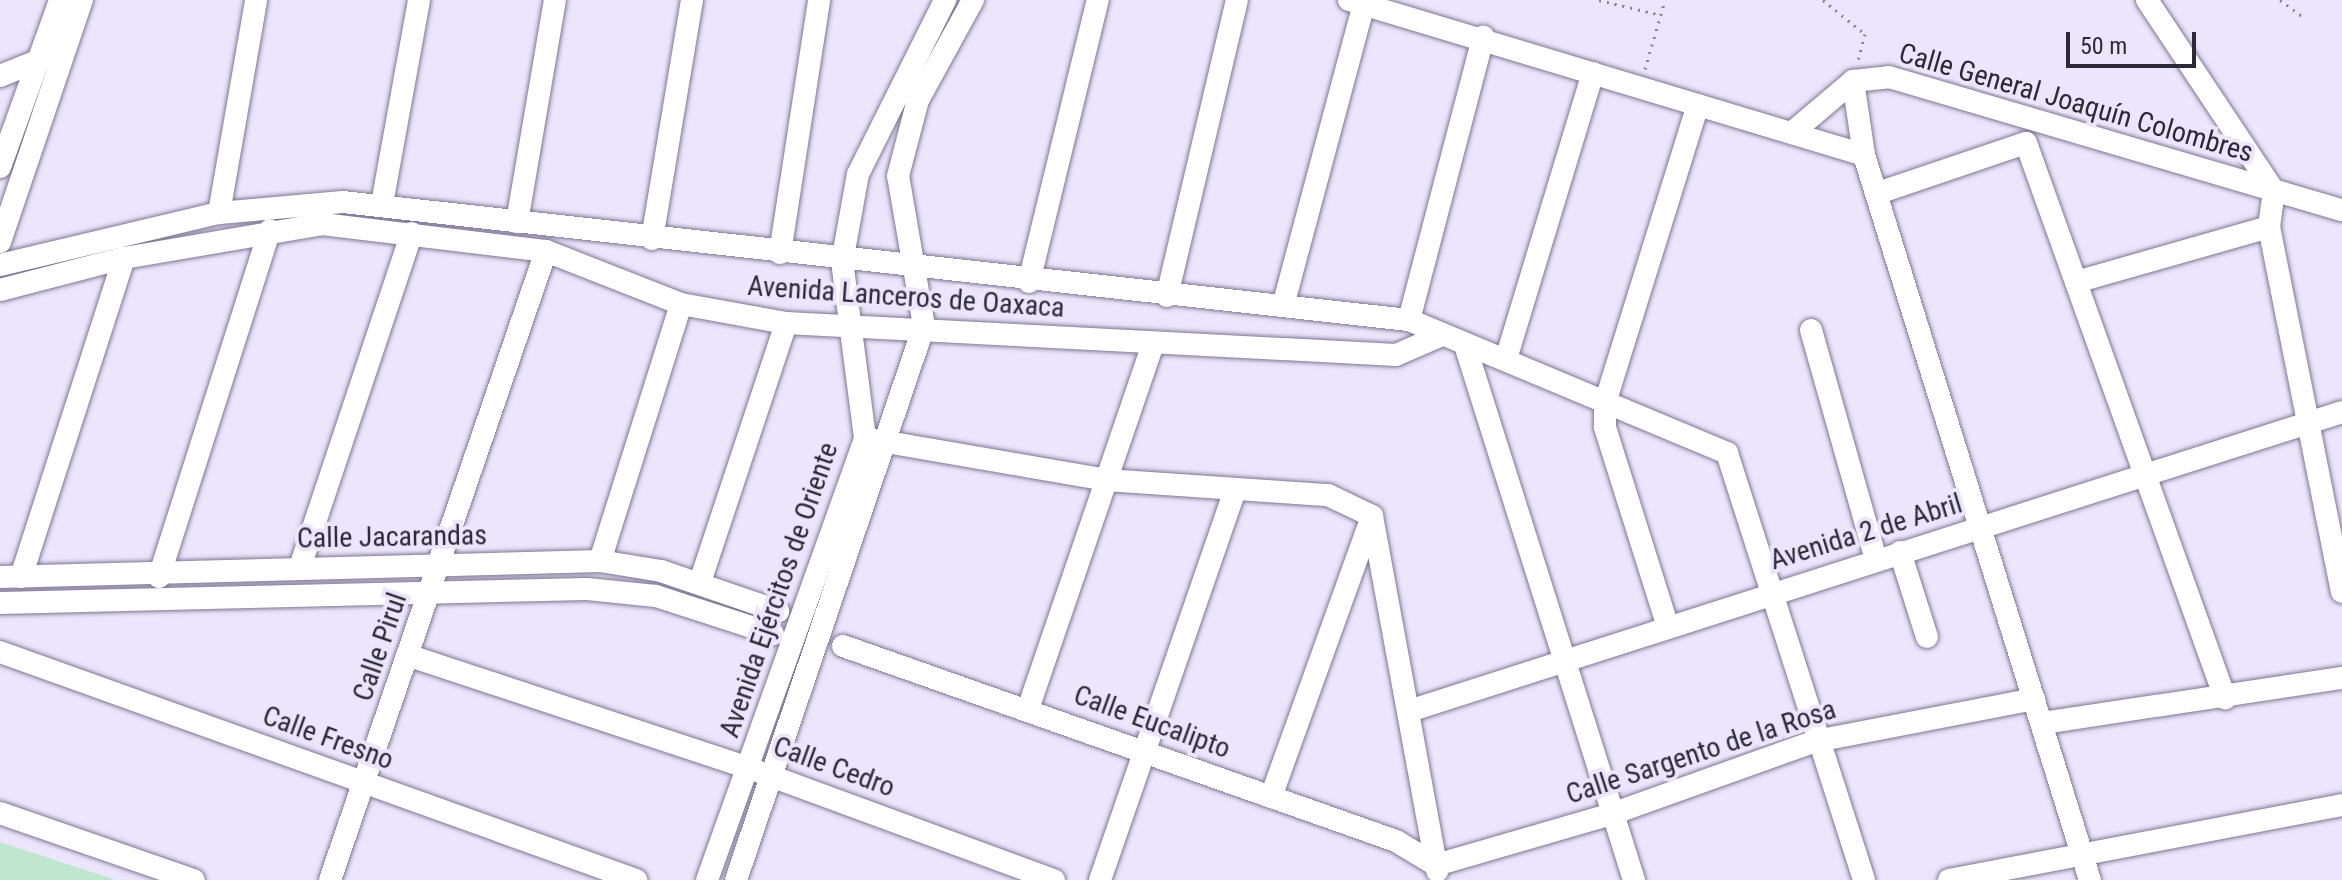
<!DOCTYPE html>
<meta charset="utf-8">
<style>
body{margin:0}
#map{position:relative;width:2342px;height:880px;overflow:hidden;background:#ebe6fb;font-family:"Roboto Condensed",sans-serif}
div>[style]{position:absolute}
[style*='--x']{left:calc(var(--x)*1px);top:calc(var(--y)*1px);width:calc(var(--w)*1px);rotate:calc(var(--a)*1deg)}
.green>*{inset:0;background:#c1e6d0}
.path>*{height:3px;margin-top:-1.5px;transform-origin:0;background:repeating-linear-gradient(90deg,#898596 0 2px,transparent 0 8px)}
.roads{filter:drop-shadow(0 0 2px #7e7695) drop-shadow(0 0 2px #7e7695)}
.minor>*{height:22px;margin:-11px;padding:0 11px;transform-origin:11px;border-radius:11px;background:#fff}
span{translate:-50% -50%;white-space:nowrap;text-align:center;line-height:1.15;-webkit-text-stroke:8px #ebe6fb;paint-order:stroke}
.street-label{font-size:28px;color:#2d2a37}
.scale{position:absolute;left:2066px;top:32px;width:130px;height:36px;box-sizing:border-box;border:4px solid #2d2a37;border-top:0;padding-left:10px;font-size:24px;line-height:28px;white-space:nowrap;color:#2d2a37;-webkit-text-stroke:6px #ebe6fb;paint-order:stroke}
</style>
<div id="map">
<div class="green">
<div style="clip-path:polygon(0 842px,116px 880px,0 880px)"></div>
</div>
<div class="path">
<div style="--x:1599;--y:0;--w:60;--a:13.6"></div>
<div style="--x:1823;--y:0;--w:54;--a:39"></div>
<div style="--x:1865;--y:34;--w:27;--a:105"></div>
<div style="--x:2280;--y:0;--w:27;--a:36"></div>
<div style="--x:1645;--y:69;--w:72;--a:-73.8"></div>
</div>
<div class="roads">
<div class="minor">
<div style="--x:1349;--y:0;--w:538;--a:16.75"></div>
<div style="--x:2147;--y:0;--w:229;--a:56.4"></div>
<div style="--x:2274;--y:191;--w:36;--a:98"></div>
<div style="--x:2269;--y:227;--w:372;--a:78.7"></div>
<div style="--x:0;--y:76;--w:51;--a:-22"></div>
<div style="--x:1853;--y:81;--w:75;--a:81.5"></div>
<div style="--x:1864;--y:155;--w:759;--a:72.69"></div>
<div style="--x:1793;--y:132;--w:79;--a:-40.4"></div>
<div style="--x:1853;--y:81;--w:36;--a:-6"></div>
<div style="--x:1889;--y:77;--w:472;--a:16.4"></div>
<div style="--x:0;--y:167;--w:177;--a:-70.2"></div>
<div style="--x:1881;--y:192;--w:153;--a:-18.7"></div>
<div style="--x:2026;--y:143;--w:590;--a:70.27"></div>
<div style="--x:382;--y:204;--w:207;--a:-79.7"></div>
<div style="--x:219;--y:213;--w:216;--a:-80.1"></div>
<div style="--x:517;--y:222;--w:225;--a:-80.3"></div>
<div style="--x:652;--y:239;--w:242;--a:-80.5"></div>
<div style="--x:0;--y:242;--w:256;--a:-71.3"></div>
<div style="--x:780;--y:253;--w:256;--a:-81.2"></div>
<div style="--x:0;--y:265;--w:225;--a:-13.4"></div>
<div style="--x:219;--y:213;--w:124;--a:-5.1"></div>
<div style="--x:343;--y:202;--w:1073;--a:6.32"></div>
<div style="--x:1409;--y:320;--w:345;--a:22.7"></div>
<div style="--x:1727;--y:453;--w:448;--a:72.2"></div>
<div style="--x:1029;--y:282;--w:290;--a:-76.3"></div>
<div style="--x:2076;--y:282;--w:201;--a:-15.9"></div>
<div style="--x:0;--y:290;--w:128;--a:-14.5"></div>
<div style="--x:124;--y:258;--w:201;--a:-9.7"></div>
<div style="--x:322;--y:224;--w:226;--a:6.9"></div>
<div style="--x:546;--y:251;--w:145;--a:21.4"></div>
<div style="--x:681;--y:304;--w:107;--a:10.3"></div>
<div style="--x:786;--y:323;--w:611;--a:3"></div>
<div style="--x:1396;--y:355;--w:48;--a:-23.4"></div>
<div style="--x:1167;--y:296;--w:304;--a:-76.7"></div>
<div style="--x:1283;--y:306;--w:314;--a:-75"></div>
<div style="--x:1409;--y:320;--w:293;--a:-75.3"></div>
<div style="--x:1811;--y:330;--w:239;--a:74.2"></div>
<div style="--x:1465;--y:345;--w:561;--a:72.47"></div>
<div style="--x:1506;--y:359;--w:299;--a:-73.1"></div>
<div style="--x:875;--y:440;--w:234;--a:9.8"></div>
<div style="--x:1106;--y:480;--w:223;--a:3.9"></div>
<div style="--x:1328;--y:495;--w:49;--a:25.5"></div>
<div style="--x:1372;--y:516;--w:361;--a:79.6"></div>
<div style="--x:1900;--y:552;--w:89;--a:72.4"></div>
<div style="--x:600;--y:561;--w:269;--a:-72.5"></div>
<div style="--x:300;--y:567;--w:352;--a:-71.5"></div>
<div style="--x:0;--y:577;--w:600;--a:-1.53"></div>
<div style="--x:600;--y:561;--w:62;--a:9.3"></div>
<div style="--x:661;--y:571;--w:124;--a:18.9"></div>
<div style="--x:21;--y:577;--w:335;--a:-72.1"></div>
<div style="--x:159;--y:577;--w:364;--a:-72.3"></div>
<div style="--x:700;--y:582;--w:273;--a:-71.6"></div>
<div style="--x:0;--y:603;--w:587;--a:-1.37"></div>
<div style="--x:587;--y:589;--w:69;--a:5.8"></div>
<div style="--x:656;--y:596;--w:123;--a:18"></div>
<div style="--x:1667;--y:624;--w:207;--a:-107.5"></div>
<div style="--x:1605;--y:427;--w:24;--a:-90"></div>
<div style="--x:1605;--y:403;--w:312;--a:-72.7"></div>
<div style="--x:843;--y:646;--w:586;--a:19.42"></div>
<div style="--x:1396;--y:841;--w:47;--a:31"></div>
<div style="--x:1436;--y:865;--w:183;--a:-16.2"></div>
<div style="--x:1612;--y:814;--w:217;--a:-19.7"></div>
<div style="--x:1816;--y:741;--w:222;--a:-10.9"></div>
<div style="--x:0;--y:652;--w:676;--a:19.72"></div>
<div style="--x:410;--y:656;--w:357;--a:18.3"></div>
<div style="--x:749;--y:768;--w:325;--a:20.2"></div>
<div style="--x:1028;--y:709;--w:387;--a:-71.1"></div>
<div style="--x:1409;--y:711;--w:980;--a:-17.77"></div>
<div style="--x:2043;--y:723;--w:302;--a:-8.6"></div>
<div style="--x:1271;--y:797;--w:298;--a:-70.2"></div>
<div style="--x:0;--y:813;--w:205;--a:19.1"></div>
<div style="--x:330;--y:880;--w:665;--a:-71.05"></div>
<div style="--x:707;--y:880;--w:469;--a:-70.3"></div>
<div style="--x:865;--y:438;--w:177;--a:-97.4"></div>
<div style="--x:842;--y:262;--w:89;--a:-79.7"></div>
<div style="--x:858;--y:174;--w:195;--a:-63.4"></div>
<div style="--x:736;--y:880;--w:585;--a:-71.26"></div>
<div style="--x:924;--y:326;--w:152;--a:-99.8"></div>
<div style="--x:898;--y:176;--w:79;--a:-75.3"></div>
<div style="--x:918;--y:100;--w:114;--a:-61.2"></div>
<div style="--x:1100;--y:880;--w:412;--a:-70.9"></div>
<div style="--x:1949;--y:880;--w:400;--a:-10.8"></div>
</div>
</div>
<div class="street-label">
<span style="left:2076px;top:103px;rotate:16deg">Calle General Joaquín Colombres</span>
<span style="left:906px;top:297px;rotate:4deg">Avenida Lanceros de Oaxaca</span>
<span style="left:1866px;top:532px;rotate:-17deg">Avenida 2 de Abril</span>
<span style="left:392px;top:537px;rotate:-1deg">Calle Jacarandas</span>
<span style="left:779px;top:590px;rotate:-71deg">Avenida Ejércitos de Oriente</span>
<span style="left:380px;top:647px;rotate:-71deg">Calle Pirul</span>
<span style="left:1152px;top:722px;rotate:20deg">Calle Eucalipto</span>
<span style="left:328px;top:738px;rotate:20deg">Calle Fresno</span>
<span style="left:1701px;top:752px;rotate:-18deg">Calle Sargento de la Rosa</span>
<span style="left:834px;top:767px;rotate:20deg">Calle Cedro</span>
</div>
<div class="scale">50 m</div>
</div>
